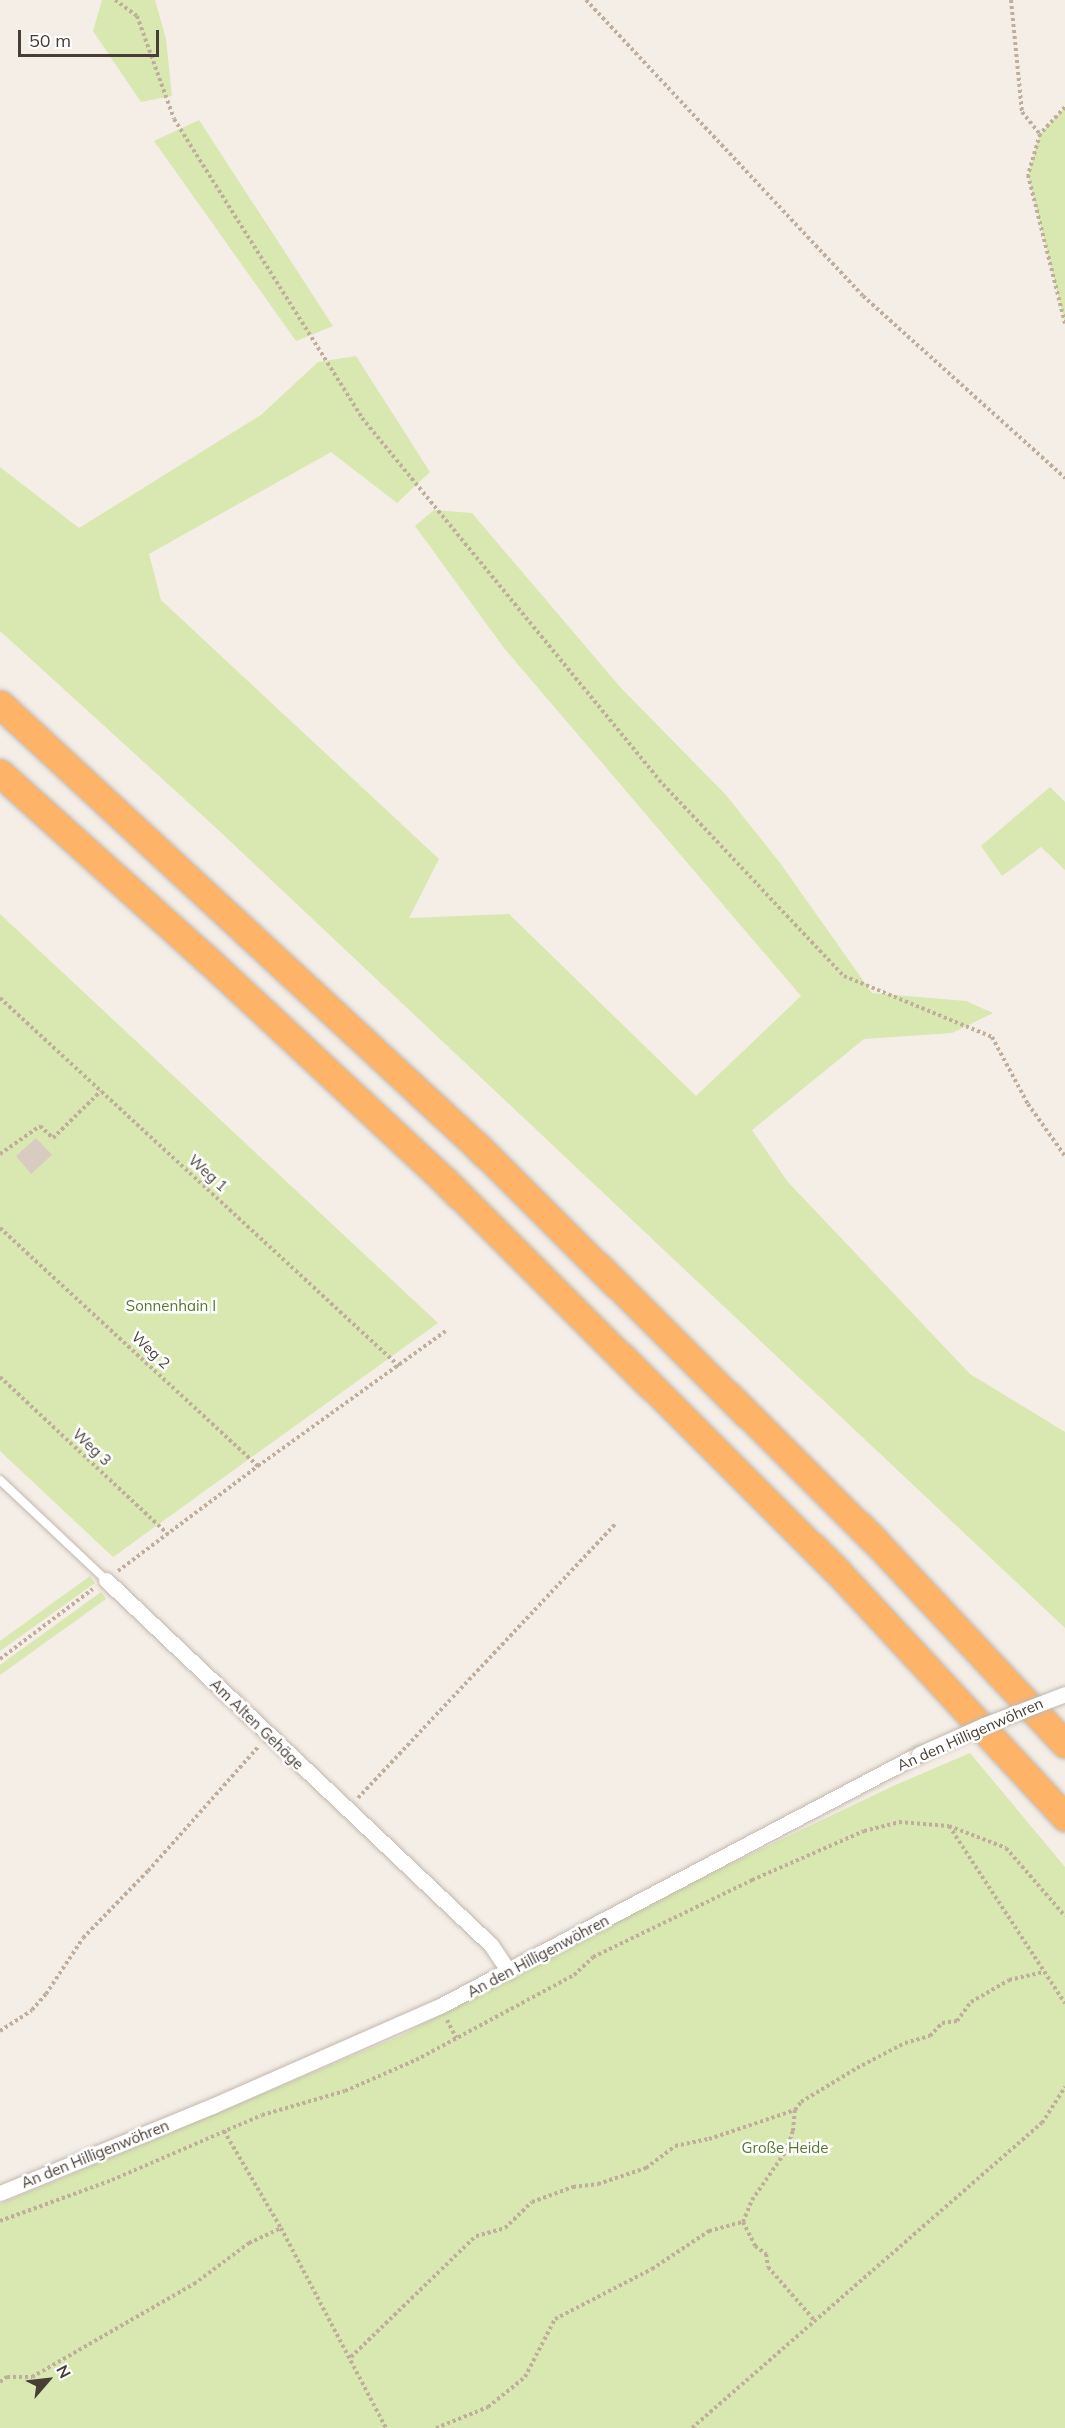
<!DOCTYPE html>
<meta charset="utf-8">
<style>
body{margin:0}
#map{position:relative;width:1065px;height:2428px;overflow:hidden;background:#f4eee7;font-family:Mulish,sans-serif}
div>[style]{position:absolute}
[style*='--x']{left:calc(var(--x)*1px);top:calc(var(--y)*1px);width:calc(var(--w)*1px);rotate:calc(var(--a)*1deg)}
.green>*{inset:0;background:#d8e8b0}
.building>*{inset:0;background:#d8cbc0}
.path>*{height:4px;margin-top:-2px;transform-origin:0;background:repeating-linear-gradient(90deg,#c1ad9b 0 3px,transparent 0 6px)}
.roads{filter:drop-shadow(0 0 2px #c2b7ad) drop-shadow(0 0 2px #c2b7ad)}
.service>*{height:8px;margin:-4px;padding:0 4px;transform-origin:4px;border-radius:4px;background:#fff}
.minor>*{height:15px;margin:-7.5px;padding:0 7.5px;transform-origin:7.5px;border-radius:7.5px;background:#fff}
.motorway>*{height:27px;margin:-13.5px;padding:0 13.5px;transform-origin:13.5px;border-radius:13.5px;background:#fdb469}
.bridges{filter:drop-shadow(0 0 2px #c2b7ad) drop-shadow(0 0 2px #c2b7ad)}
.minor-bridge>*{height:15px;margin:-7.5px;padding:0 7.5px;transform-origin:7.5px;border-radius:7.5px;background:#fff}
span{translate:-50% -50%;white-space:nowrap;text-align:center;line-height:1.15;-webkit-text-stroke:5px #fff;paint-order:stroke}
.street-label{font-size:15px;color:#473e36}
.park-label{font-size:15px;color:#547929}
.north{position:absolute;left:18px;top:2350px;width:60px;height:60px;-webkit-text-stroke:4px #fff;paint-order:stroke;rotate:62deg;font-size:16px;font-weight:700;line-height:24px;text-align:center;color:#473e36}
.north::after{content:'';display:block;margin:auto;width:21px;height:27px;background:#473e36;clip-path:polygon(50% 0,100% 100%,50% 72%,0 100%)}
.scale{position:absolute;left:18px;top:30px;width:141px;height:27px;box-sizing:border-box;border:3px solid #473e36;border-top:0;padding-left:8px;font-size:18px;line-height:21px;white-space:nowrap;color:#473e36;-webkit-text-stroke:4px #fff;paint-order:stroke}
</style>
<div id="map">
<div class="green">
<div style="clip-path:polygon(102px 0,155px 0,166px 39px,172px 96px,141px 102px,93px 31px)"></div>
<div style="clip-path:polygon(1065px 107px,1065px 323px,1028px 175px,1040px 134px)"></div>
<div style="clip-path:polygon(199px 120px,333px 326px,296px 341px,154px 141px)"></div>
<div style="clip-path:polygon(356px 356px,430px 472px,397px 503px,331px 452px,149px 554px,161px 600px,439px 859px,409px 918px,509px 914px,696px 1096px,801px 996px,504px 648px,415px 526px,434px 510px,472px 513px,621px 688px,726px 795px,780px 863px,872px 993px,966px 1001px,993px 1013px,952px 1033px,864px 1039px,752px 1130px,787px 1181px,970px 1374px,1065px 1432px,1065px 1628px,214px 826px,0 631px,0 467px,79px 528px,261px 415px,318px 362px)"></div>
<div style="clip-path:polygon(1050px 787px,1065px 802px,1065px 870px,1041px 847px,1002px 876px,981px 846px)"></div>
<div style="clip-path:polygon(0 914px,438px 1323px,113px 1557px,0 1451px)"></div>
<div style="clip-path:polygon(90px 1576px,95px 1583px,0 1651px,0 1641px)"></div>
<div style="clip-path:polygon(101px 1592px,106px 1599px,0 1675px,0 1665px)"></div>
<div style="clip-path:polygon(970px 1753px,1065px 1867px,1065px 2428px,0 2428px,0 2204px,402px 2035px,697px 1880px,893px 1786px)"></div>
</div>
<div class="building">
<div style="clip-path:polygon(36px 1138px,52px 1155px,31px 1174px,16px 1156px)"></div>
</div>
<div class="path">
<div style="--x:115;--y:0;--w:27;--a:36"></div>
<div style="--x:137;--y:16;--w:109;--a:70.2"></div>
<div style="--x:174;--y:119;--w:353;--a:57.8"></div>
<div style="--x:362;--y:418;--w:468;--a:50.6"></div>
<div style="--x:659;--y:780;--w:270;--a:46.7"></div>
<div style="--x:844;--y:976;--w:160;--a:22.4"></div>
<div style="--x:992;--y:1037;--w:76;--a:61.8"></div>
<div style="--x:1028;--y:1104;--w:64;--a:54.6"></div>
<div style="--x:586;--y:0;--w:405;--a:46.9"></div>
<div style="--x:863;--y:296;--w:272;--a:42"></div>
<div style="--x:1011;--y:0;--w:113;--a:84.4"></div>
<div style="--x:1022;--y:112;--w:28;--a:51"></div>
<div style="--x:1065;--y:107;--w:37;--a:133"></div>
<div style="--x:1040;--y:134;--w:43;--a:106.3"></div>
<div style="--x:1028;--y:175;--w:153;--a:76"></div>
<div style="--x:0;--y:998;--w:543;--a:42.69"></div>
<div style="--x:0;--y:1154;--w:49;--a:-35"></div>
<div style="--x:40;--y:1126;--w:18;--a:43"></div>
<div style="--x:53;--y:1138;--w:67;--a:-44.4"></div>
<div style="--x:0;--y:1228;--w:351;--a:42.7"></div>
<div style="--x:0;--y:1377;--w:230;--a:43.1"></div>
<div style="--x:118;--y:1571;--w:175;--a:-36.9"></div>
<div style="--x:258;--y:1466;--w:231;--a:-35.7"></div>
<div style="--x:0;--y:1659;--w:116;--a:-37"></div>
<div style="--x:358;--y:1798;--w:377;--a:-46.8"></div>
<div style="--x:949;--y:1826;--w:212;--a:56.8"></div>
<div style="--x:447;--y:2020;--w:20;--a:63"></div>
<div style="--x:0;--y:2031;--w:38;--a:-33"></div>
<div style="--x:32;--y:2010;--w:21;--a:-49"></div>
<div style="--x:46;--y:1994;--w:67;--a:-56.5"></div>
<div style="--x:83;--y:1938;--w:93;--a:-45.9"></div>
<div style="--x:148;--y:1871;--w:166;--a:-48.4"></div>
<div style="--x:224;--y:2131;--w:113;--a:59.6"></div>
<div style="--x:281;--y:2228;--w:226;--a:62.3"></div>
<div style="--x:0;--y:2221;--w:119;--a:-20.1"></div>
<div style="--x:112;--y:2180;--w:163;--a:-23.4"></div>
<div style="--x:262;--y:2115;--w:86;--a:-16.1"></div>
<div style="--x:345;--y:2091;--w:77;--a:-23.6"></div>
<div style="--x:416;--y:2060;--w:179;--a:-28.3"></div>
<div style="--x:574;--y:1975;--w:26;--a:-43"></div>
<div style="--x:593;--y:1957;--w:177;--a:-25.8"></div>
<div style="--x:752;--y:1880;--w:122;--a:-23.6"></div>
<div style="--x:864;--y:1831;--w:36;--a:-14"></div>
<div style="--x:899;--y:1822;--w:50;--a:4.6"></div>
<div style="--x:949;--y:1826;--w:61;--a:21.1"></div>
<div style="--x:1006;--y:1848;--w:90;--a:49.1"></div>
<div style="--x:743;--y:2222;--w:24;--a:-68"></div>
<div style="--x:752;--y:2200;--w:60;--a:-55.2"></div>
<div style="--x:786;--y:2151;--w:21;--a:-71"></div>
<div style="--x:793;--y:2131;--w:21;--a:-85"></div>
<div style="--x:795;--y:2110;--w:10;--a:-53"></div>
<div style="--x:801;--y:2102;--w:66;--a:-31.3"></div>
<div style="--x:857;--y:2068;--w:54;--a:-27.5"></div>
<div style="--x:905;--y:2043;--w:26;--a:-16"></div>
<div style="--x:930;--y:2036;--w:18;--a:-47"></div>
<div style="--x:942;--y:2023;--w:15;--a:-8"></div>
<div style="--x:957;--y:2021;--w:24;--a:-54"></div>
<div style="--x:971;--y:2002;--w:44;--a:-30.1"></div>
<div style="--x:1009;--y:1980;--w:36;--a:-13"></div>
<div style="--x:351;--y:2357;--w:174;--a:-44.1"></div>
<div style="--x:476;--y:2236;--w:30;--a:-15"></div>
<div style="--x:505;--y:2228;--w:37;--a:-44"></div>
<div style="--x:532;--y:2202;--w:44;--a:-20.1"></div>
<div style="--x:573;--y:2187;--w:25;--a:-7"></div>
<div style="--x:598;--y:2184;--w:51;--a:-18.4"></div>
<div style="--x:646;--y:2168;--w:36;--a:-37"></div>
<div style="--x:675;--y:2146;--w:35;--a:-12"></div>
<div style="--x:709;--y:2139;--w:91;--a:-18.6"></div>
<div style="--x:0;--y:2382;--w:9;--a:-36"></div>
<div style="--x:7;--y:2377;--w:25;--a:0"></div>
<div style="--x:32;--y:2377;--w:187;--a:-29.9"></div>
<div style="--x:194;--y:2284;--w:69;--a:-36.7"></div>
<div style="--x:249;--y:2243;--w:35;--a:-25"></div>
<div style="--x:436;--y:2428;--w:56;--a:-22"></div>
<div style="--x:488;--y:2407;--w:48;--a:-39"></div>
<div style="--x:525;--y:2377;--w:65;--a:-62.7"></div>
<div style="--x:555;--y:2319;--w:109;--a:-27.3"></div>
<div style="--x:652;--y:2269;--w:69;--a:-33.7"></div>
<div style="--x:709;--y:2231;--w:35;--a:-15"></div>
<div style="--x:743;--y:2222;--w:27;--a:63"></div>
<div style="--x:755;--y:2246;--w:14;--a:36"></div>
<div style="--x:766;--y:2254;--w:13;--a:81"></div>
<div style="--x:768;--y:2267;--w:72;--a:49"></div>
<div style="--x:692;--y:2428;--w:464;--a:-41.1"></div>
<div style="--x:1042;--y:2123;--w:43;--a:-57.4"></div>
</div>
<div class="roads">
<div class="service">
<div style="--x:0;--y:1480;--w:146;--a:43.3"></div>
</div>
<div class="minor">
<div style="--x:106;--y:1580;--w:531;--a:43.47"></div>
<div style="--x:491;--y:1945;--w:32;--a:56"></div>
<div style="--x:0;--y:2193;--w:229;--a:-22.3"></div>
<div style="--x:212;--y:2106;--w:249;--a:-23.7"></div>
<div style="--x:440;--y:2006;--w:541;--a:-27.75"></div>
</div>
<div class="motorway">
<div style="--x:0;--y:704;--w:649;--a:42.81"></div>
<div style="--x:476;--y:1145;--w:562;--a:44.78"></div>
<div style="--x:875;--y:1541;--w:278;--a:46.9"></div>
<div style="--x:0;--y:773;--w:280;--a:42"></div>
<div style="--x:208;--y:960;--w:323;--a:43"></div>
<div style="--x:444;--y:1180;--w:557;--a:44.85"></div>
<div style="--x:839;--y:1573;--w:333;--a:47.2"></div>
</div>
</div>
<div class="bridges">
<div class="minor-bridge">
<div style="--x:919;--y:1754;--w:71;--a:-24"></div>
<div style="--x:984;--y:1725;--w:87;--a:-20.9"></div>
</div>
</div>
<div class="street-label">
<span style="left:208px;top:1173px;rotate:42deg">Weg 1</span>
<span style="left:151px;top:1350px;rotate:43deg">Weg 2</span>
<span style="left:92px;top:1447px;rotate:43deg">Weg 3</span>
<span style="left:257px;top:1724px;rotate:44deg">Am Alten Gehäge</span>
<span style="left:970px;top:1734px;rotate:-24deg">An den Hilligenwöhren</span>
<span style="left:538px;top:1956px;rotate:-28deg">An den Hilligenwöhren</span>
<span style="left:95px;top:2154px;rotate:-22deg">An den Hilligenwöhren</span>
</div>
<div class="park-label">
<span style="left:171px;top:1306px">Sonnenhain I</span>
<span style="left:785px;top:2148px">Große Heide</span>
</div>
<div class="north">N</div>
<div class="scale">50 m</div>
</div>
